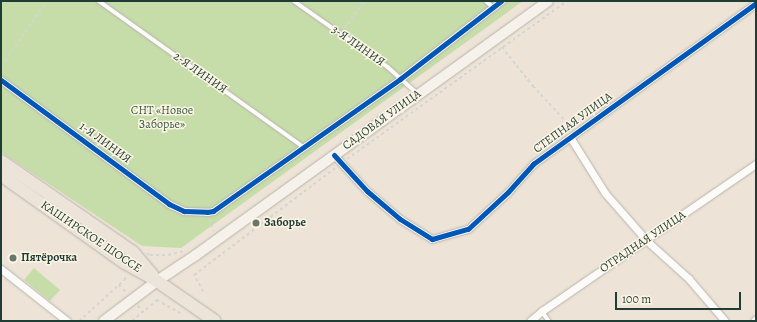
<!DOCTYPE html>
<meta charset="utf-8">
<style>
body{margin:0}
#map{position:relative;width:757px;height:322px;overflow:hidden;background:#ede4d7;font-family:Alegreya,serif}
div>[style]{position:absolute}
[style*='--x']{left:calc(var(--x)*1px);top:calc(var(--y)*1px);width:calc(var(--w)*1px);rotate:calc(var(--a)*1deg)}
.green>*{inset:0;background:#c6ddaa}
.path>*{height:1.5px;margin-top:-0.75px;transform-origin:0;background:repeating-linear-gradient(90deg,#d4d4d0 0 3px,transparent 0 6px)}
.roads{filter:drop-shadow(0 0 1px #b7b4ab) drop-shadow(0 0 1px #b7b4ab)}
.lane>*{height:3.5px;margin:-1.75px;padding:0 1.75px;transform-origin:1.75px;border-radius:1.75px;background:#fcfbf9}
.street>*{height:7px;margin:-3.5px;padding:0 3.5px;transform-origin:3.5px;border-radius:3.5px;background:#fcfbf9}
.secondary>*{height:10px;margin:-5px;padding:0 5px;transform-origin:5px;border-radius:5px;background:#f6f2eb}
.primary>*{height:12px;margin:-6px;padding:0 6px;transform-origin:6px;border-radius:6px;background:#ece3d9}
.cycleway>*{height:5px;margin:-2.5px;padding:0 2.5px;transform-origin:2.5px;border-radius:2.5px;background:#0057b8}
.dots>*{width:11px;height:11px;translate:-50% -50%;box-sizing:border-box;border:2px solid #fcf5e5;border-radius:50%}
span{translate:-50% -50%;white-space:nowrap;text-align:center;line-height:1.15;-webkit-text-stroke:3px #fcf5e5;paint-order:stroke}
.street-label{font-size:12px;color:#1f3d34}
.park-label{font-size:12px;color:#3a5c44}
.poi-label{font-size:12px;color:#1f3d34;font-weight:700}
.left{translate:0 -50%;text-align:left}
.frame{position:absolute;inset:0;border:2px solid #1f3d34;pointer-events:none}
.scale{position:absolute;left:615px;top:292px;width:126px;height:18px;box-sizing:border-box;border:2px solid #1f3d34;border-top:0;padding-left:5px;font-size:12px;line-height:14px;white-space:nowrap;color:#1f3d34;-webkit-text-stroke:3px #fcf5e5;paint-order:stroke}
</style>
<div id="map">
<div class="green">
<div style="clip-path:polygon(1px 1px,523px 1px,181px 248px,142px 246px,1px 152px)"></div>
<div style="clip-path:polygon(34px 268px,60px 290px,50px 301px,24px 280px)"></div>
</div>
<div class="path">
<div style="--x:344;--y:29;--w:34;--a:-54"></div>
<div style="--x:502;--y:47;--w:50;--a:51.5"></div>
<div style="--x:533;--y:86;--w:57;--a:47.1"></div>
<div style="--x:1;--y:66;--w:80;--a:-54.7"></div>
<div style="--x:347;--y:159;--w:271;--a:-35.7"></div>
<div style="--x:210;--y:219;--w:13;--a:72"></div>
<div style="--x:147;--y:253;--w:4;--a:34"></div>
<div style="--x:150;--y:255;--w:18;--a:0"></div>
<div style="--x:168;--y:255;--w:16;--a:-14"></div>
<div style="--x:119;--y:285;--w:10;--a:45"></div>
<div style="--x:203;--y:292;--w:19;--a:-118"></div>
<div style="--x:194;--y:275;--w:177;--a:-37.2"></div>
<div style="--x:138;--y:306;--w:8;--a:50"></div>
<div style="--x:79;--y:321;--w:61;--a:-42.3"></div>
<div style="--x:124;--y:280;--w:6;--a:-59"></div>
<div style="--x:132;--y:321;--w:33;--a:-40"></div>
<div style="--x:157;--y:300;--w:29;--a:29"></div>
</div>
<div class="roads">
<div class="lane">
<div style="--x:99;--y:1;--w:249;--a:35.5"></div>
<div style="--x:294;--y:1;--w:115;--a:35.1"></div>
<div style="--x:388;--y:67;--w:40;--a:42"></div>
<div style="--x:486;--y:1;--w:9;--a:41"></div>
<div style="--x:542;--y:311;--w:12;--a:55"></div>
</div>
<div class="street">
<div style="--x:1;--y:80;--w:209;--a:36.4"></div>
<div style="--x:169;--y:204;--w:17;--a:25"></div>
<div style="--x:184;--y:211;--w:23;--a:2"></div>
<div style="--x:207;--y:212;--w:6;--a:-9"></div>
<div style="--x:213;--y:211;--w:229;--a:-35.2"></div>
<div style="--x:400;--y:79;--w:128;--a:-37.7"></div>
<div style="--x:570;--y:137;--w:66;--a:58"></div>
<div style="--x:605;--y:193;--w:64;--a:48.8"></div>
<div style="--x:647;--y:241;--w:57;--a:42.1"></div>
<div style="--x:689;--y:279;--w:55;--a:49.4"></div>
<div style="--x:334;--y:155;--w:49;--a:47.5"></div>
<div style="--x:367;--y:191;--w:43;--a:40.3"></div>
<div style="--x:400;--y:219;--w:38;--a:32"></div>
<div style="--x:432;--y:239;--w:37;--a:-16"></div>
<div style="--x:468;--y:229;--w:54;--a:-42.8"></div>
<div style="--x:508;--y:192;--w:38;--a:-48"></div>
<div style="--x:533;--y:164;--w:275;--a:-35.8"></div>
<div style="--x:1;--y:269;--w:84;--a:38.2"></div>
<div style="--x:530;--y:321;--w:16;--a:-40"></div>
<div style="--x:542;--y:311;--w:260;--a:-34.5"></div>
<div style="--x:754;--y:321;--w:3;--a:-45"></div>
</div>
<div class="secondary">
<div style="--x:104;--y:321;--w:66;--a:-37"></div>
<div style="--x:157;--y:281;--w:47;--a:-33.7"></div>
<div style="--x:196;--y:255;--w:434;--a:-35.8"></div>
</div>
<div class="primary">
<div style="--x:1;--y:161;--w:160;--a:34.6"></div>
<div style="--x:133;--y:252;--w:30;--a:50"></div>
<div style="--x:1;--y:175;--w:152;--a:35.4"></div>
<div style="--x:125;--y:263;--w:37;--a:29"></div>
<div style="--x:157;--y:281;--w:70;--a:34.6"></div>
</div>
</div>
<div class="cycleway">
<div style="--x:1;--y:80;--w:209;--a:36.4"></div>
<div style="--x:169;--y:204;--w:17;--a:25"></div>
<div style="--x:184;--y:211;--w:23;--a:2"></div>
<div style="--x:207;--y:212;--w:6;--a:-9"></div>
<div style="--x:213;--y:211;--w:229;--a:-35.2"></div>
<div style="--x:400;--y:79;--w:128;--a:-37.7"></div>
<div style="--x:334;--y:155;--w:49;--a:47.5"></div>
<div style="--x:367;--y:191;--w:43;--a:40.3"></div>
<div style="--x:400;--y:219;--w:38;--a:32"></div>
<div style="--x:432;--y:239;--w:37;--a:-16"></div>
<div style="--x:468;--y:229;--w:54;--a:-42.8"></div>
<div style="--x:508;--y:192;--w:38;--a:-48"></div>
<div style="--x:533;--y:164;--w:275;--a:-35.8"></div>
</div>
<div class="dots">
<div style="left:256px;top:223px;background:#67776d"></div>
<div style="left:13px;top:258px;background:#67776d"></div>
</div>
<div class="street-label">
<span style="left:358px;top:46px;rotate:35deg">3-Я ЛИНИЯ</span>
<span style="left:200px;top:73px;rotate:35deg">2-Я ЛИНИЯ</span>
<span style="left:382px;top:120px;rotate:-36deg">САДОВАЯ УЛИЦА</span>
<span style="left:573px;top:123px;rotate:-36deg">СТЕПНАЯ УЛИЦА</span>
<span style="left:105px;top:143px;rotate:36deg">1-Я ЛИНИЯ</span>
<span style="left:91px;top:237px;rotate:34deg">КАШИРСКОЕ ШОССЕ</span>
<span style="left:643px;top:242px;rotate:-34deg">ОТРАДНАЯ УЛИЦА</span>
</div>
<div class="park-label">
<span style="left:162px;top:118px">СНТ «Новое<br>Заборье»</span>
</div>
<div class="poi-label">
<span class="left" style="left:264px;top:223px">Заборье</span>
<span class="left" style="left:21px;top:258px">Пятёрочка</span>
</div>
<div class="frame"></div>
<div class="scale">100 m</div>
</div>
